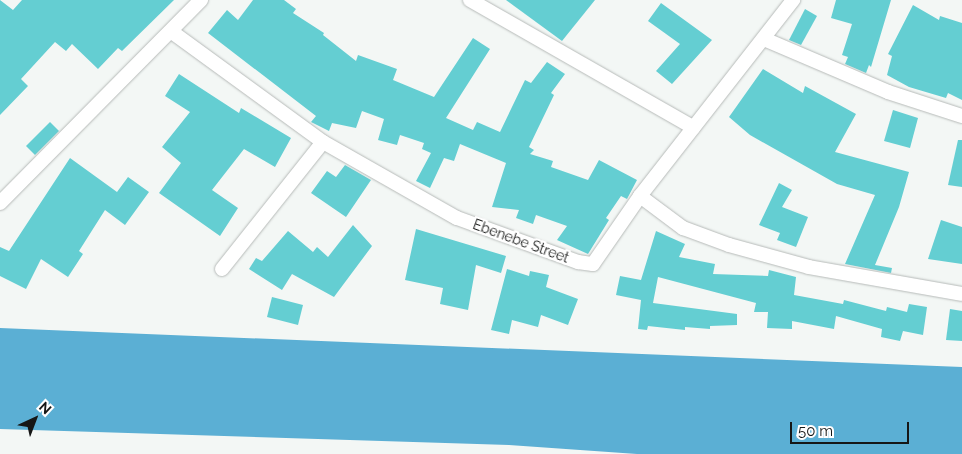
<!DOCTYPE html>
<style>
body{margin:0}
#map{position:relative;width:962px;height:454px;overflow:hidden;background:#f3f7f5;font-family:Raleway,sans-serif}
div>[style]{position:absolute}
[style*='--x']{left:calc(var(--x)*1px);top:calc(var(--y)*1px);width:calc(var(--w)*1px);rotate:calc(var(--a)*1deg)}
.water>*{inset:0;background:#5bafd4}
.building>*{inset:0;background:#64ced2}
.roads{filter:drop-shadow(0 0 1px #b6bab8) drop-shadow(0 0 1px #b6bab8)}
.minor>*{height:14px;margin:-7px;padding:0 7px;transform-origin:7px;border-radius:7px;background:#fff}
span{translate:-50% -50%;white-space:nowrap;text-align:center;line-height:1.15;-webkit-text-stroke:4.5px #fff;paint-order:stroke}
.street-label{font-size:14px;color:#161716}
.north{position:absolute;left:10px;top:394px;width:50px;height:50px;-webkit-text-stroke:4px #fff;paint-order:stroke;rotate:43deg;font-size:14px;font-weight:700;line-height:20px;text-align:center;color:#161716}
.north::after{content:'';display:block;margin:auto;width:18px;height:22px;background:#161716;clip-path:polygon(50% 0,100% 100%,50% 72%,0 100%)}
.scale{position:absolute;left:790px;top:422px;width:119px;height:22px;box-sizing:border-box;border:2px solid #161716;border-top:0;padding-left:6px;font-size:15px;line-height:18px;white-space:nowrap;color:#161716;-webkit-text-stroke:4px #fff;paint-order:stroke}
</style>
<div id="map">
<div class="water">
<div style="clip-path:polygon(0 328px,962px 367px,962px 454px,637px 454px,509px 445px,0 429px)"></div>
</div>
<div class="building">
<div style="clip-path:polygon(0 0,13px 10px,22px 0,174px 0,122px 51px,118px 48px,98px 69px,72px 44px,66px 51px,55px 42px,21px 79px,28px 86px,0 115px)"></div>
<div style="clip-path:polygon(253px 0,284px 0,296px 9px,293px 13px,324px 33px,323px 35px,356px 61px,358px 55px,397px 69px,393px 80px,434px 97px,473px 38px,490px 49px,446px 118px,473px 130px,477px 122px,500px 132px,525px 80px,531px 83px,547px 62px,565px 74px,551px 93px,554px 95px,529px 147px,534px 150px,530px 154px,553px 161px,551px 167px,588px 180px,599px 160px,637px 180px,627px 199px,621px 196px,606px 218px,609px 220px,588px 254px,557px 240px,567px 226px,536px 215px,533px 224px,516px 218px,519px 210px,492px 207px,506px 163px,460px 144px,454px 161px,444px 158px,430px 188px,416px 181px,431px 153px,422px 149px,424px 143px,400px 135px,397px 145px,378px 140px,384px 119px,362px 111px,356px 128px,332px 123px,329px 131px,311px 122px,316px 116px,208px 33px,227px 10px,238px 20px)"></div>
<div style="clip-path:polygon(506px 0,595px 0,562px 41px)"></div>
<div style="clip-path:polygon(836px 0,891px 0,871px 67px,869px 65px,866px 73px,845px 64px,848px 57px,842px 55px,852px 24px,831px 18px)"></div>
<div style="clip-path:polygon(661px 3px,712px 40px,672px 84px,656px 71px,680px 44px,648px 21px)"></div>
<div style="clip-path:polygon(913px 5px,939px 20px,940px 16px,962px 23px,962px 100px,948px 93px,946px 98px,909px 87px,887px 75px,892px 56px,888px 54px)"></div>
<div style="clip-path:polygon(805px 9px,817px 16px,801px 45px,789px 40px)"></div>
<div style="clip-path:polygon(763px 69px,803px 93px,805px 86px,856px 114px,835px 152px,909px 172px,899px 207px,875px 265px,892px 268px,891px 273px,845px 264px,875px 195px,837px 184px,750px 135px,729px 117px)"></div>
<div style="clip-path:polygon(179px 74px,239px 113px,241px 108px,291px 138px,275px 167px,244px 149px,212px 190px,238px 208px,220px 236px,159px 193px,181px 163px,162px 147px,190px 112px,165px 96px)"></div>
<div style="clip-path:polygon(893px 110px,918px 118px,910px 148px,884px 141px)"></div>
<div style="clip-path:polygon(50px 122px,59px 131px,35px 155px,26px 146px)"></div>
<div style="clip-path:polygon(958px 140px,962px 140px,962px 187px,948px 185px)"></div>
<div style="clip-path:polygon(70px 158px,117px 192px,128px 177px,149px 192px,125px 225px,105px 210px,79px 251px,83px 254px,68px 277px,41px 259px,26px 289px,0 276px,0 247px,9px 251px)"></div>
<div style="clip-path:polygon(345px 165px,371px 180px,346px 217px,311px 193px,327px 171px,336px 177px)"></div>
<div style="clip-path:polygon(779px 183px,792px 190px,782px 207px,808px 217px,796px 247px,777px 240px,780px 233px,759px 225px)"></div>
<div style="clip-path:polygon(941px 220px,962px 227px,962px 264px,928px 259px)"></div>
<div style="clip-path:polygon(353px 225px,372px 246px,334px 297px,292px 274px,282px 290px,249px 269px,256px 258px,262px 261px,288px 231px,313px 252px,317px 247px,328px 257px)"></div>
<div style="clip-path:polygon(416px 229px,506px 256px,501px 273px,476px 265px,468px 310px,440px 304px,443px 288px,405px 280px)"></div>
<div style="clip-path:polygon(656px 231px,685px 244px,679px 257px,715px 264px,713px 274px,768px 276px,769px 270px,796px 277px,794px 295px,843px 304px,844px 300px,886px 311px,887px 307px,907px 312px,909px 304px,927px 307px,923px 335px,903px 331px,900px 341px,881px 337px,882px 329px,836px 316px,834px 329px,792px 321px,792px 329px,767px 328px,768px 312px,754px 312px,756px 303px,658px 277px,653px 303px,737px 314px,737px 325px,710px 326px,710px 329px,685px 327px,685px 330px,648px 326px,647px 330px,638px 329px,641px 300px,616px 295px,620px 276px,641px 280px)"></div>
<div style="clip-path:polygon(507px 269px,529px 276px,530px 271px,549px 275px,546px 287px,578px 299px,568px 325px,541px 315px,538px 327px,512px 320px,509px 334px,491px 330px)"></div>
<div style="clip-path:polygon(272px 297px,303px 305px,298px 325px,267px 317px)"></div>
<div style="clip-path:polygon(950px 309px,962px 311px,962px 341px,946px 340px)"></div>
</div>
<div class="roads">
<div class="minor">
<div style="--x:470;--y:0;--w:257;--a:29.7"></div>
<div style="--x:172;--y:32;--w:187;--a:36.1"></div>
<div style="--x:323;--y:142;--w:154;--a:29.6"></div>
<div style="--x:457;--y:218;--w:129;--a:20"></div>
<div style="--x:578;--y:262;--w:15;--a:8"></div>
<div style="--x:593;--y:264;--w:83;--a:-55.3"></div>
<div style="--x:640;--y:196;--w:249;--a:-52"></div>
<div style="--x:764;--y:39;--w:135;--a:23.1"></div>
<div style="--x:888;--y:92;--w:78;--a:18"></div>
<div style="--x:640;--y:196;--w:54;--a:36.7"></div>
<div style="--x:683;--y:228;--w:49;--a:20.3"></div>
<div style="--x:729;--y:245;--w:83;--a:15.4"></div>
<div style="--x:809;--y:267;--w:155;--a:10"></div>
<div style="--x:0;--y:203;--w:286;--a:-45.3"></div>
<div style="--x:222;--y:269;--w:162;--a:-51.5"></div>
</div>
</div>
<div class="street-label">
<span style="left:521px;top:241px;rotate:20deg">Ebenebe Street</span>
</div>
<div class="north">N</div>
<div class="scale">50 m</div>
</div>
